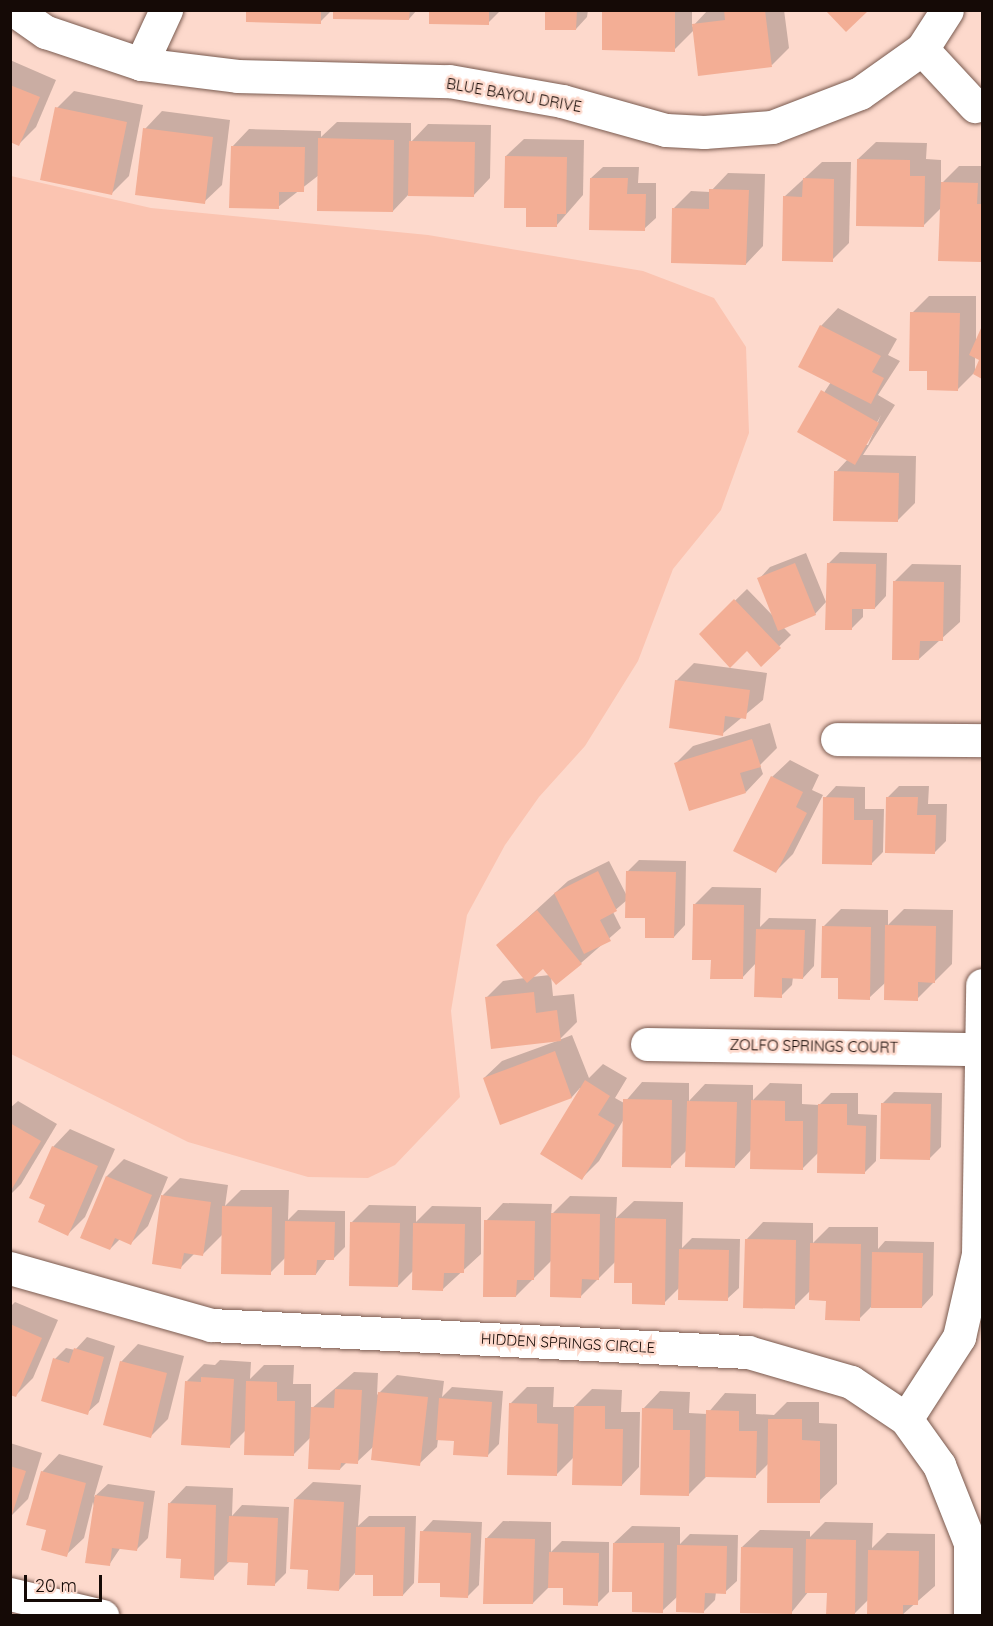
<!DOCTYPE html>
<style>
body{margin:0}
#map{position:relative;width:993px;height:1626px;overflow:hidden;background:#fdd9cc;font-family:Quicksand,sans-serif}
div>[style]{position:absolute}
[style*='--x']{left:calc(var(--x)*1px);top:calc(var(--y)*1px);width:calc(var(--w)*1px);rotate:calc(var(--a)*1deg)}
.green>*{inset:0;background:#fbc4b1}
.shadow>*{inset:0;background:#0003}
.building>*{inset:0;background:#f3ae95}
.roads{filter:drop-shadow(0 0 2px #795a4f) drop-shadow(0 0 2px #795a4f)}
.minor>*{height:33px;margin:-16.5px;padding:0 16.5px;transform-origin:16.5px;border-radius:16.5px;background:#fff}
span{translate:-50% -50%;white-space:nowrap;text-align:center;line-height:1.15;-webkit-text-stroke:5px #fdd9cc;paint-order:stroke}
.street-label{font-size:15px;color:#150a06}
.frame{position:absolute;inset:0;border:12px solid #150a06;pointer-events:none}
.scale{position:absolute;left:24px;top:1575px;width:78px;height:27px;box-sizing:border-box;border:3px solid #150a06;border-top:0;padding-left:8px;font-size:18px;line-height:21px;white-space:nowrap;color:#150a06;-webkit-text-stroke:4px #fdd9cc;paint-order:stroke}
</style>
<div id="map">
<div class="green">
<div style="clip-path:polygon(11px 176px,151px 208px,428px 235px,643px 271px,714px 298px,746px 347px,749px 433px,721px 510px,673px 569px,638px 661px,585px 746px,539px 797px,505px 845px,467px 915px,451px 1011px,460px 1097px,395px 1165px,368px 1178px,308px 1177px,188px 1142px,11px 1054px)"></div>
</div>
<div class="shadow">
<div style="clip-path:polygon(247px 10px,332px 10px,320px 22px)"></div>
<div style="clip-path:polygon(335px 10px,417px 10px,409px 19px)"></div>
<div style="clip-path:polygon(430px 10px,501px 10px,488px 23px)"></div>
<div style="clip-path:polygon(546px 10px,588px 10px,587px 17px,576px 29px)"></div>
<div style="clip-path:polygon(604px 10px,692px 10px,692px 27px,708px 10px,784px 10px,789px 48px,772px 65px,694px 30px,674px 50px)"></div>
<div style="clip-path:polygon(10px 60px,56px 80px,36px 127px,19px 144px,10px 140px)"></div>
<div style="clip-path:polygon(74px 91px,143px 105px,129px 176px,112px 193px,57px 108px)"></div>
<div style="clip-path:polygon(162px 111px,230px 120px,222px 185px,204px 202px,145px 129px)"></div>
<div style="clip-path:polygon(337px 122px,411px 123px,411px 142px,428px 124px,491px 125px,490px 178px,473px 196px,409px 194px,393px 211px,319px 175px,278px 207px,232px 147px,249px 129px,321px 131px,321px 137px)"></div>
<div style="clip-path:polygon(524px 139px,584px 140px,583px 195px,556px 226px,528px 207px,506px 156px)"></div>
<div style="clip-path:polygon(876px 142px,927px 143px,926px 159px,941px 160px,941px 184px,959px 166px,982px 166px,982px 261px,939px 259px,941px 208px,923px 226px,858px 159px)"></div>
<div style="clip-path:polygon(822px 162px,851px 162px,849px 243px,832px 260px,784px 197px)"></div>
<div style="clip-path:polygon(603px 167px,639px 167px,638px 183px,656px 183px,656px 218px,644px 229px,591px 178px)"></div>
<div style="clip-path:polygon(728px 173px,765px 174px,763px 246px,746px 264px,674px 208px,691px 191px,710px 192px)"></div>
<div style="clip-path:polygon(evenodd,929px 296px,976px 296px,976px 344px,982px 329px,982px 377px,974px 373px,958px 389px,929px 369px,912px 313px,929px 296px,975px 356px,981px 359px,975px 372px,975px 356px)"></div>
<div style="clip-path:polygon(evenodd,838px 308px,897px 339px,888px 355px,900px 361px,878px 395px,895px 405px,863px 455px,916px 456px,915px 503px,898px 520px,836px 472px,848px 459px,799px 431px,831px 382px,821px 326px,838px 308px,881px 415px,868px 445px,865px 445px,881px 415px)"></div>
<div style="clip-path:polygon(840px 552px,887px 553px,886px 596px,875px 608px,863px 607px,863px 617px,851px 629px,828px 564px)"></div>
<div style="clip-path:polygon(806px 553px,826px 602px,815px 614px,783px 627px,791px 635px,761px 664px,747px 649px,701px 634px,747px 589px,775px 618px,759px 579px,770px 567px)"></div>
<div style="clip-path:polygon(912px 564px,961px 565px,960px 622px,919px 659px,895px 581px)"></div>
<div style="clip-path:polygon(694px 663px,767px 673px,763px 700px,722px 734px,676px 681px)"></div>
<div style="clip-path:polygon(770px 723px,777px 748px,760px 765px,763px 774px,746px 792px,676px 763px,693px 746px)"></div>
<div style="clip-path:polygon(790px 760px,819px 775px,812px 790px,823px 795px,793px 854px,776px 871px,772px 777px)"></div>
<div style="clip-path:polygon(836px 786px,865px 787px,865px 809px,884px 809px,883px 852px,872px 863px,825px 798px)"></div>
<div style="clip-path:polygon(899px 786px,929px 786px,928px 804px,947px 804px,946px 841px,935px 852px,888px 797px)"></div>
<div style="clip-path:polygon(evenodd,639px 860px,686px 861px,685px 925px,674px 937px,627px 900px,613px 912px,621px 928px,581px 963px,551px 976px,553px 996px,574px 994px,577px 1022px,559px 1040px,572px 1035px,589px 1078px,603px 1064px,627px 1078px,615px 1098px,624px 1103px,642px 1082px,689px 1083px,689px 1101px,705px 1084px,753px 1085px,753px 1100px,770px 1083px,802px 1084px,802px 1104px,819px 1105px,831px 1093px,858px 1093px,858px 1114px,877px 1115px,876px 1161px,865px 1172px,819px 1152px,802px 1169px,751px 1150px,735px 1167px,687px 1150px,671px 1166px,624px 1119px,599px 1161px,582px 1178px,580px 1088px,572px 1097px,501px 1123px,484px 1078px,502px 1061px,557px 1041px,486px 998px,503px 981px,525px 978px,498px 945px,568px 881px,609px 861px,627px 896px,627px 872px,639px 860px,543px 967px,550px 975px,532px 977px,543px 967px)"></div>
<div style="clip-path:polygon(712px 887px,761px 888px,760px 927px,769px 918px,816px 919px,814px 966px,803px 978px,793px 977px,792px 985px,781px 996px,756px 963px,742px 978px,712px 959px,695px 904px)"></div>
<div style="clip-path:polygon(841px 909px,888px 910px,888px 925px,904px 909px,953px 910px,952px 964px,917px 999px,886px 982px,869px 998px,840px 976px,823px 927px)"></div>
<div style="clip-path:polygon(894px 1092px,942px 1093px,941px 1147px,929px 1159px,882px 1104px)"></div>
<div style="clip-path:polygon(18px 1101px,57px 1124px,21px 1184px,10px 1195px,10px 1108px)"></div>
<div style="clip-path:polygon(70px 1129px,115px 1149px,85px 1217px,68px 1234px,53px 1147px)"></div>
<div style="clip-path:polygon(124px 1159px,168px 1177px,148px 1226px,131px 1243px,120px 1239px,110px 1249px,107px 1176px)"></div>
<div style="clip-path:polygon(180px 1178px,228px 1185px,225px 1206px,241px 1190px,289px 1190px,288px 1220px,298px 1210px,345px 1211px,345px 1247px,333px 1259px,327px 1259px,316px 1274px,286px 1257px,270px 1273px,223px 1234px,203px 1254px,195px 1253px,181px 1267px,153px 1263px,163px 1195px)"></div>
<div style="clip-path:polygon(570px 1196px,617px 1197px,616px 1218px,634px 1201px,683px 1202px,682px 1248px,692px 1238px,740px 1239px,739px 1288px,727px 1299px,680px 1287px,664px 1303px,634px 1282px,616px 1261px,581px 1296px,552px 1260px,516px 1296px,486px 1221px,503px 1203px,552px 1204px,551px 1215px)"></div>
<div style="clip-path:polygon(369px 1205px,416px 1206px,416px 1222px,432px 1206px,481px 1207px,481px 1254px,443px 1289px,414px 1270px,398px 1286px,352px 1222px)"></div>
<div style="clip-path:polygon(763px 1222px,813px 1223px,813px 1243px,829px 1227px,878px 1227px,878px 1249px,885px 1241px,934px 1242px,933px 1295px,922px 1307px,872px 1306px,859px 1319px,811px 1290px,794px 1307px,746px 1240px)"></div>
<div style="clip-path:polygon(15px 1302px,58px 1320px,33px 1378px,16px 1395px,10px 1393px,10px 1307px)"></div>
<div style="clip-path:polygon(87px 1337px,115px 1346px,99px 1402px,87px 1413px,55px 1359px,66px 1348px,75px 1350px)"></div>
<div style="clip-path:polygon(138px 1344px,184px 1356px,168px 1419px,151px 1436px,121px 1362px)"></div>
<div style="clip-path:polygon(220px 1360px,251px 1362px,250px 1379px,264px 1365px,294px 1365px,293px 1384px,311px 1384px,311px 1409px,354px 1372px,378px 1373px,377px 1395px,397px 1375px,444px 1381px,442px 1397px,452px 1387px,503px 1391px,499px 1444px,487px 1456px,456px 1440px,438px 1439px,437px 1447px,419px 1464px,374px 1446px,357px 1462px,347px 1462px,340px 1469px,311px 1437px,293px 1455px,246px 1430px,229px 1447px,187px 1381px,204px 1364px,215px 1365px)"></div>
<div style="clip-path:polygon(527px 1387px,554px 1387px,553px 1407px,574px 1407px,592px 1389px,622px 1390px,621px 1412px,640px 1412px,639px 1467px,622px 1485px,574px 1457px,557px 1474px,510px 1404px)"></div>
<div style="clip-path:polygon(660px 1391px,690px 1392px,689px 1413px,707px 1414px,725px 1393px,756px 1394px,756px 1414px,774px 1415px,787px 1402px,819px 1402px,819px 1423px,837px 1424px,837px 1484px,819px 1501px,769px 1463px,756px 1476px,706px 1477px,689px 1494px,643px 1409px)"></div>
<div style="clip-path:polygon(10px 1443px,42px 1453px,28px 1499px,10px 1517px)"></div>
<div style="clip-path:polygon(59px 1454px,103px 1466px,94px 1497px,108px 1484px,155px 1491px,148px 1538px,136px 1550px,121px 1547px,109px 1565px,93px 1502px,84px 1538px,66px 1555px,48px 1529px,42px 1472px)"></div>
<div style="clip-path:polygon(313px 1482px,361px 1485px,358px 1526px,369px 1516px,416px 1516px,414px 1583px,403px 1595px,375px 1573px,355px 1573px,339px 1590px,309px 1569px,295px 1499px)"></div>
<div style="clip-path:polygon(186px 1486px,233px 1488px,232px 1516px,242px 1505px,289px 1507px,286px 1573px,274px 1585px,250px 1561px,231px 1560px,213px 1578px,182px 1557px,169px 1504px)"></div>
<div style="clip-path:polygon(433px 1520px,482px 1522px,479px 1585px,468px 1596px,442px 1582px,422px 1532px)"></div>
<div style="clip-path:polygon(503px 1521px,551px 1522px,551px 1552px,562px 1541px,609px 1542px,609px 1592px,597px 1604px,565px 1586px,550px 1586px,533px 1603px,486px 1539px)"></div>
<div style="clip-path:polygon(825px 1522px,873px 1523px,872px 1548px,887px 1533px,935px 1534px,935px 1586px,902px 1615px,869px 1599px,854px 1614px,828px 1592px,809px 1591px,791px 1613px,742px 1547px,760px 1530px,810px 1531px,810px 1537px)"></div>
<div style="clip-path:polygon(632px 1526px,680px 1527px,680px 1544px,690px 1534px,738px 1535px,737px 1581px,725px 1592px,716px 1592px,715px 1600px,704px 1611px,678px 1596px,662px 1611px,634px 1591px,614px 1543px)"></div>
</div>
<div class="building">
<div style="clip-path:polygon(246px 10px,321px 10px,321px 24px,246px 22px)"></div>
<div style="clip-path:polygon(333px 10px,410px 10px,409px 20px,333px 19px)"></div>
<div style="clip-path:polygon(429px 10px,489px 10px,489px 25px,429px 24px)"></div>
<div style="clip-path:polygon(545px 10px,577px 10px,576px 30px,545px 30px)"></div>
<div style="clip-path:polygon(602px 10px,675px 10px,675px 52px,602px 50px)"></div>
<div style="clip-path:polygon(724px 10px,765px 10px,772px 67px,698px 76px,692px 24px,725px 20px)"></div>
<div style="clip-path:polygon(825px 10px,869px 10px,846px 32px)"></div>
<div style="clip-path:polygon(10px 85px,40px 97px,19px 146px,10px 142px)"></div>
<div style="clip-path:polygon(55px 107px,127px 122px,112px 195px,40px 180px)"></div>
<div style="clip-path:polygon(143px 128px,213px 137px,205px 204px,135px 195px)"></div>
<div style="clip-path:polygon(318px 138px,394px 140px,393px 212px,317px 211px)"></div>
<div style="clip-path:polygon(409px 141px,475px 142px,474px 197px,408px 196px)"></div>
<div style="clip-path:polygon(231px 146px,305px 147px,304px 192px,279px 192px,279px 209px,229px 208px)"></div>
<div style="clip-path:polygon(505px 156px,567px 157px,566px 214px,557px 214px,557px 227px,526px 227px,526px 208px,504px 208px)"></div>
<div style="clip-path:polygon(857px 159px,910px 160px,910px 176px,925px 176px,924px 227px,856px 226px)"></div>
<div style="clip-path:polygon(590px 178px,628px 178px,627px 194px,646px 194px,645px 231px,589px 230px)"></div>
<div style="clip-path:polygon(803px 178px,834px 179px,833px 262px,782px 261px,783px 196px,802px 197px)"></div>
<div style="clip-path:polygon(941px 182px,978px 183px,977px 204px,982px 204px,982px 262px,938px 261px)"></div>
<div style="clip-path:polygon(709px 189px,749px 190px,746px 265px,671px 263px,672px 208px,709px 209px)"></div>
<div style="clip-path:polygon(910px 312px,960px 313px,958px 391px,927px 390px,927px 371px,909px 371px)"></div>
<div style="clip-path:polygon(820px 325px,881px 356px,872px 372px,884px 378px,871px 404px,798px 367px)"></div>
<div style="clip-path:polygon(982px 326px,982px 379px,973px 374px,979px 360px,969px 355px)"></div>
<div style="clip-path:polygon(821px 390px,879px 423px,855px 465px,797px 432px)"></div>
<div style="clip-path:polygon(834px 471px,899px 473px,898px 522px,833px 521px)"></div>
<div style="clip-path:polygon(795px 563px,816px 615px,778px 631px,757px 578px)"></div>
<div style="clip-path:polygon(827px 563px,876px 564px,875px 609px,852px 609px,852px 630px,825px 630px)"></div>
<div style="clip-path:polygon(893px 581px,944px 582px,943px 641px,920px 641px,919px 660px,892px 660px)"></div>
<div style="clip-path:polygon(734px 599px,781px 648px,761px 667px,747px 651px,730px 668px,699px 634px)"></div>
<div style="clip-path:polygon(675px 680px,750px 690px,746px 719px,725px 716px,723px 736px,669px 728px)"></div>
<div style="clip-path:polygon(752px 739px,761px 767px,740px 773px,746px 793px,689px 811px,674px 763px)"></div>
<div style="clip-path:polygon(771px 776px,803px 792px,796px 807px,807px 813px,776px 873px,733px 851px)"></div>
<div style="clip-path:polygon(823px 797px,854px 798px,854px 820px,873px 820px,872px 865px,822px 864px)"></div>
<div style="clip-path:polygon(886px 797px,918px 797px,917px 815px,936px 815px,935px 854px,885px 853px)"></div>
<div style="clip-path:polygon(598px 871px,617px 911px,600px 920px,611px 941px,584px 954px,554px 893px)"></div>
<div style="clip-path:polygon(626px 871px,676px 872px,674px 938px,645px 938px,645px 918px,625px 918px)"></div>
<div style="clip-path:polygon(693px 904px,744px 905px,743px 979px,710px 979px,711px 960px,692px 960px)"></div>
<div style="clip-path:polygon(537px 910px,582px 964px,556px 985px,543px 969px,527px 983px,496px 945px)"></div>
<div style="clip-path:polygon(885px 925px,936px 926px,935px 983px,918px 982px,918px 1001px,884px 1000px)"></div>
<div style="clip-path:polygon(822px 926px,871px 927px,870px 1000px,838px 999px,838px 978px,821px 978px)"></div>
<div style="clip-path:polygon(756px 929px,805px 930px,803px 979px,782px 978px,782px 998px,754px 997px)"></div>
<div style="clip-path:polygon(534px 992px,536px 1013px,557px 1010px,561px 1041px,491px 1049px,485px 997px)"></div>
<div style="clip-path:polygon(555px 1051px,572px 1098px,500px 1125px,483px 1078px)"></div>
<div style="clip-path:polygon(585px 1080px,610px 1096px,598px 1115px,615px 1125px,582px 1180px,540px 1154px)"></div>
<div style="clip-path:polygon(623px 1099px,672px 1100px,671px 1168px,622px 1167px)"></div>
<div style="clip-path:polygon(751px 1100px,785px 1101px,785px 1121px,803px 1121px,803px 1170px,750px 1169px)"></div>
<div style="clip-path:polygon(687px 1101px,737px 1102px,735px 1168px,685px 1167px)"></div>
<div style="clip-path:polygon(881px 1103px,931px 1104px,930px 1160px,880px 1159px)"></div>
<div style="clip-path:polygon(818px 1104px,847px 1104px,847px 1125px,866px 1126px,865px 1174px,817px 1173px)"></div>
<div style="clip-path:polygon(10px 1123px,41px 1141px,10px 1192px)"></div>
<div style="clip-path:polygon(52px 1146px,98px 1166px,68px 1236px,38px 1222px,45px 1205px,29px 1198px)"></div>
<div style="clip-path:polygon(106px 1176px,152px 1195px,131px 1245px,115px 1238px,110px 1250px,80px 1238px)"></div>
<div style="clip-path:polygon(161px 1195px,211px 1202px,203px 1256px,184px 1253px,181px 1269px,152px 1264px)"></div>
<div style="clip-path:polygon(222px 1206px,272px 1207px,271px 1275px,221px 1274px)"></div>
<div style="clip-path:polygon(551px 1213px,600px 1214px,599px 1280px,582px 1279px,581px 1298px,550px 1297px)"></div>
<div style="clip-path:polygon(615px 1218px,666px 1219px,665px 1305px,632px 1304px,632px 1283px,614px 1283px)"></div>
<div style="clip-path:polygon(484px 1220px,535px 1221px,534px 1280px,517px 1280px,516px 1297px,483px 1297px)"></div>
<div style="clip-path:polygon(285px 1221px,335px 1222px,334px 1260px,317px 1260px,316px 1275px,284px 1275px)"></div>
<div style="clip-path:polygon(350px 1222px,400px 1223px,398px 1287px,349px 1286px)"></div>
<div style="clip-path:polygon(413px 1223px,465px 1224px,464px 1273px,444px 1273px,443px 1291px,412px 1290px)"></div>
<div style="clip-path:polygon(745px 1239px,796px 1240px,795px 1309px,743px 1308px)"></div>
<div style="clip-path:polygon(810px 1243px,861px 1244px,860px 1321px,825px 1320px,826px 1301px,809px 1300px)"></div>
<div style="clip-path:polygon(679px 1249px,729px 1250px,728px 1301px,678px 1300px)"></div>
<div style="clip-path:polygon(872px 1252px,923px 1253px,922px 1308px,871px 1308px)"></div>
<div style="clip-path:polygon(10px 1324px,42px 1338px,16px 1397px,10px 1395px)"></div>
<div style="clip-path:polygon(74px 1348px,104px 1357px,88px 1415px,41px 1401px,53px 1358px,69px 1363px)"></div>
<div style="clip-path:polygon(120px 1361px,167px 1373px,151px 1438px,103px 1425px)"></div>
<div style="clip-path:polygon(201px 1377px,234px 1379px,230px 1448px,181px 1445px,185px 1381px,201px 1382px)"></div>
<div style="clip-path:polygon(246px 1381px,277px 1382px,277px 1401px,295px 1401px,294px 1456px,244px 1455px)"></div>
<div style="clip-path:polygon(335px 1389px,362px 1390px,358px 1464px,341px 1463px,340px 1470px,308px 1469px,311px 1407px,334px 1408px)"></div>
<div style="clip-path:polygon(378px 1392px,428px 1397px,420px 1466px,371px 1460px)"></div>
<div style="clip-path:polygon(439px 1398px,492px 1402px,488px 1457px,453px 1455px,454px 1441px,436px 1440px)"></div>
<div style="clip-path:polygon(509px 1403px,537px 1404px,537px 1423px,558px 1424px,557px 1476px,507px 1475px)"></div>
<div style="clip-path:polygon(574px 1406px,605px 1406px,605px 1429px,623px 1429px,622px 1486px,572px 1485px)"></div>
<div style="clip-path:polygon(642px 1408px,673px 1409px,673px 1430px,690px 1430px,689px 1496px,640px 1495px)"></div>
<div style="clip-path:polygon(706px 1410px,739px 1411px,739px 1431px,757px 1431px,756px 1478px,705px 1477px)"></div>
<div style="clip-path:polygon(768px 1419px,802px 1419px,802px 1440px,820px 1441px,820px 1503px,767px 1503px)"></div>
<div style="clip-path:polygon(10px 1466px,26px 1471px,11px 1518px,10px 1518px)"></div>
<div style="clip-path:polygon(41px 1471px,86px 1483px,67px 1557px,41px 1550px,46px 1530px,26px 1525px)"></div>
<div style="clip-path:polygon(95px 1495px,144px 1502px,137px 1551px,112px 1548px,110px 1566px,85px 1563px)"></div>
<div style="clip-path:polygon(294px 1499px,344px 1502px,339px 1591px,307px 1589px,308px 1570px,290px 1569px)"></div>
<div style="clip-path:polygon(168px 1503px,216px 1505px,214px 1580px,180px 1578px,181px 1559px,166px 1558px)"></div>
<div style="clip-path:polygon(229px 1516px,278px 1518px,275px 1586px,247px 1585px,248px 1563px,227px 1562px)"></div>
<div style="clip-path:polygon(356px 1527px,405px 1527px,403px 1596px,373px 1596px,373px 1575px,355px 1575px)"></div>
<div style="clip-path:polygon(420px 1531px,471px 1533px,468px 1598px,440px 1597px,440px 1583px,418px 1583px)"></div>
<div style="clip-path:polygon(485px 1538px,535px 1539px,533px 1604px,483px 1604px)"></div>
<div style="clip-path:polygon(806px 1539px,856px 1540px,855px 1615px,826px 1615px,827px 1593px,805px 1593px)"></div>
<div style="clip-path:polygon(613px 1543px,664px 1543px,663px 1613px,632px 1612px,632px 1592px,612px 1592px)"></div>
<div style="clip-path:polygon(677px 1545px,727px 1546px,726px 1594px,705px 1593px,704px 1613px,676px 1612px)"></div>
<div style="clip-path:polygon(741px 1547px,793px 1548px,792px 1614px,740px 1613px)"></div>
<div style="clip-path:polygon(868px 1550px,919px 1551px,918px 1605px,903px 1605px,903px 1616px,867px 1616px)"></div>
<div style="clip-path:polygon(549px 1552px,599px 1553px,598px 1606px,563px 1605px,563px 1588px,548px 1588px)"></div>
</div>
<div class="roads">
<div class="minor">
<div style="--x:14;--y:10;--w:39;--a:35"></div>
<div style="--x:46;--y:32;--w:100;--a:18.6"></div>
<div style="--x:141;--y:64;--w:97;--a:7.1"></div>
<div style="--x:237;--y:76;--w:212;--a:1.4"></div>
<div style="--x:449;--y:81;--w:115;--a:10"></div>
<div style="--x:562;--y:101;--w:108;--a:15.6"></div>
<div style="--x:666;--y:130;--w:38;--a:3"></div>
<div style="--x:704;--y:132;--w:68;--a:-4.2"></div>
<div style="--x:772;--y:127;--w:94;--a:-21.1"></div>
<div style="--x:860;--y:93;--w:76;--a:-35.4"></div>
<div style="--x:922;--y:49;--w:46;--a:-57.3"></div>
<div style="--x:922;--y:49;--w:78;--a:47.1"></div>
<div style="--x:141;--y:64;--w:60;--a:-65.2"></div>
<div style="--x:837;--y:739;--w:145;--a:0.4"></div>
<div style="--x:647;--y:1044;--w:334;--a:0.9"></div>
<div style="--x:10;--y:1268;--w:209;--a:15.8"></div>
<div style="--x:211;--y:1325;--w:538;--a:2.88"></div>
<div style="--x:748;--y:1352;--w:107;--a:16.2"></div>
<div style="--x:851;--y:1382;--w:66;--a:33.9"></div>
<div style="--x:906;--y:1419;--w:57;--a:54.3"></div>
<div style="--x:939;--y:1465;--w:84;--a:68.3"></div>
<div style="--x:970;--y:1543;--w:73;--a:90"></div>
<div style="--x:906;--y:1419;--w:98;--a:-57.1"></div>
<div style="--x:959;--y:1337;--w:85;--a:-77.1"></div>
<div style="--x:978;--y:1254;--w:269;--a:-89.1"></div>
<div style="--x:10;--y:1594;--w:95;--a:13.4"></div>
</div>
</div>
<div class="street-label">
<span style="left:514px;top:95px;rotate:10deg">BLUE BAYOU DRIVE</span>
<span style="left:814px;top:1046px;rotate:1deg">ZOLFO SPRINGS COURT</span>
<span style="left:568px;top:1343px;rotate:3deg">HIDDEN SPRINGS CIRCLE</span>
</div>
<div class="frame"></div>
<div class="scale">20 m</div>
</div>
